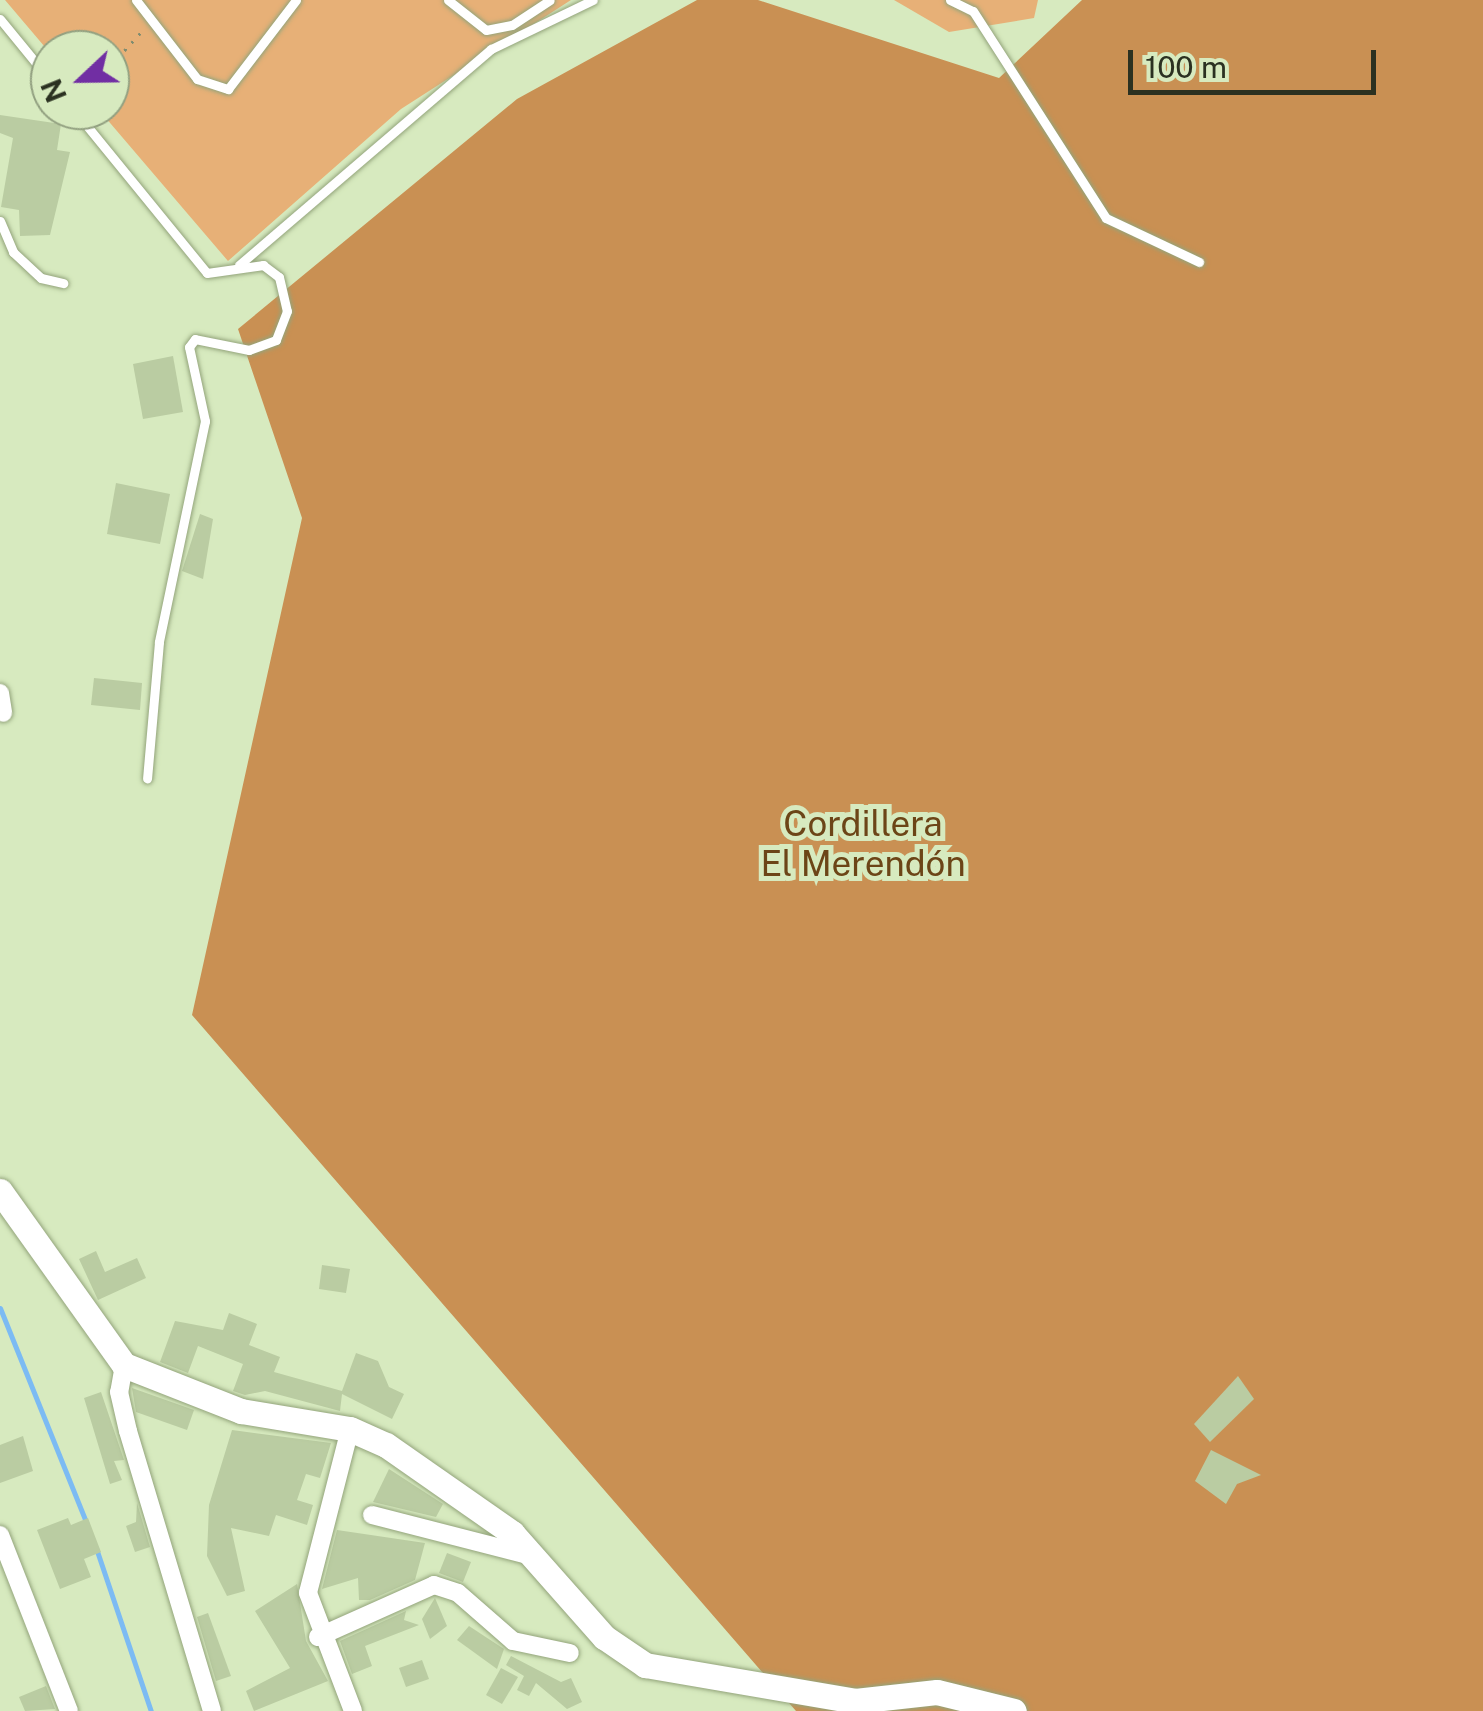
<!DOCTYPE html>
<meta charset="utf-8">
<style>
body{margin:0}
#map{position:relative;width:1483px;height:1711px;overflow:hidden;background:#d7eabf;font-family:"Public Sans",sans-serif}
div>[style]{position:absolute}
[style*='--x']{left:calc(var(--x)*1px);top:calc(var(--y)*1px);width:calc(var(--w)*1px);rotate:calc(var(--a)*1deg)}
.green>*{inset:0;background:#e7b077}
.forest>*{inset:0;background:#c99053}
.stream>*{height:5px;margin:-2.5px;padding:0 2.5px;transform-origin:2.5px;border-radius:2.5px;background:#7cbbf3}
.building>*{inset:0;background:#bacca2}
.path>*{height:2.5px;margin-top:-1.25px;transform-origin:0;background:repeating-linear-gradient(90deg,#808c6f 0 2.5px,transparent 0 10.5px)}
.roads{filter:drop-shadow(0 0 2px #93a47b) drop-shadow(0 0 2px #93a47b)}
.lane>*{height:9px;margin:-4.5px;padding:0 4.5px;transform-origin:4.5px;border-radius:4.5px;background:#fff}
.street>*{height:18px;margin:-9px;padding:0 9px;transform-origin:9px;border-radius:9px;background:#fff}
.secondary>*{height:25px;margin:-12.5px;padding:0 12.5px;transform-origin:12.5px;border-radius:12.5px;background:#fff}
span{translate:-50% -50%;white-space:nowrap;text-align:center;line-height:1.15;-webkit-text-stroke:10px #d7eabf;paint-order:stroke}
.park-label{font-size:35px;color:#6c4517}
.north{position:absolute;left:30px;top:30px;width:100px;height:100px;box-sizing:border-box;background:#d7eabf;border:2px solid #92a080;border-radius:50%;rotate:248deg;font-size:28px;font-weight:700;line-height:40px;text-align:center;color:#2b3121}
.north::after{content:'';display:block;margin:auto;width:35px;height:45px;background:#712ea3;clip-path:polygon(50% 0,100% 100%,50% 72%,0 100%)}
.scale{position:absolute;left:1128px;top:50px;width:248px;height:45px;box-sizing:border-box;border:5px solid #2b3121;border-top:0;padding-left:12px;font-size:30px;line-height:35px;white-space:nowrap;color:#2b3121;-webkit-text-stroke:8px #d7eabf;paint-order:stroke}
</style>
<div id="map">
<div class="green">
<div style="clip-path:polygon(5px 0,571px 0,401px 109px,228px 261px,99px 110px,110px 110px,110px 50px,50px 53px)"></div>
<div style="clip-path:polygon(894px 0,1038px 0,1034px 18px,949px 32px)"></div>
</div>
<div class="forest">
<div style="clip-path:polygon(697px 0,758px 0,999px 78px,1082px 0,1483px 0,1483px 1711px,796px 1711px,192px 1015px,302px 518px,238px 329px,517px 99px)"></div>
</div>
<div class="stream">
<div style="--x:0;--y:1308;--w:233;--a:68.1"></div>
<div style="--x:96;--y:1548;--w:172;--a:71.4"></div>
</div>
<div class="building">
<div style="clip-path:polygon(0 115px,61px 124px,57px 150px,70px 152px,50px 235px,20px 236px,19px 210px,1px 207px,13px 138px,0 133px)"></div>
<div style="clip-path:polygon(173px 356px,183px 412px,143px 419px,133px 364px)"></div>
<div style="clip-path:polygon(116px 483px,170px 494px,160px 544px,107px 534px)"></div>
<div style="clip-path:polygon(200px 514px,213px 519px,203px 579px,182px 571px)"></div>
<div style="clip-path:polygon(94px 678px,142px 683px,140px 710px,91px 705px)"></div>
<div style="clip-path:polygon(96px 1251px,105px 1272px,137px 1258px,146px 1278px,98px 1300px,79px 1259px)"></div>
<div style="clip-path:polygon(322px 1265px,350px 1269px,346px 1293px,319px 1289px)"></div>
<div style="clip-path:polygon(229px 1313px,257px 1324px,249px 1345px,280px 1357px,274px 1372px,342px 1391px,356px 1353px,378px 1361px,389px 1387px,404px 1394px,392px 1419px,342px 1394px,340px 1411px,265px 1391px,245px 1395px,233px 1391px,243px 1364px,198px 1346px,188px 1373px,160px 1362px,175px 1321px,223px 1330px)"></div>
<div style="clip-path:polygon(1238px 1376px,1254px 1399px,1210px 1442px,1194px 1424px)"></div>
<div style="clip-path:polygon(132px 1388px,194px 1410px,187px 1430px,136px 1412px)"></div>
<div style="clip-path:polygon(101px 1392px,124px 1460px,114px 1461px,122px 1480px,110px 1484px,84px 1398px)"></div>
<div style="clip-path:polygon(232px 1430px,331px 1443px,320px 1478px,306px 1474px,297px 1500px,313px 1505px,307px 1525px,276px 1515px,269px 1536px,231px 1528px,245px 1591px,227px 1596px,207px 1556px,209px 1505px)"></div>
<div style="clip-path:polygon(23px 1436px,33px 1471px,0 1483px,0 1445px)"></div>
<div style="clip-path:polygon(1211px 1450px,1261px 1475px,1237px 1484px,1226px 1504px,1195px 1481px)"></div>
<div style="clip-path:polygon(389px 1469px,443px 1504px,436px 1517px,373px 1502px)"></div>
<div style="clip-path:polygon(137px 1503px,150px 1547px,135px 1552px,126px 1526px,136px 1522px)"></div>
<div style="clip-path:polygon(68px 1518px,71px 1525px,88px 1518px,101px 1552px,84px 1559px,91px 1577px,60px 1589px,37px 1530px)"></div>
<div style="clip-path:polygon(337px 1530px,425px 1543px,415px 1580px,370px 1600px,359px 1600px,358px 1578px,322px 1589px)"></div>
<div style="clip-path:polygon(447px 1553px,471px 1562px,463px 1582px,439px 1573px)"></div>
<div style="clip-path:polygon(297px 1584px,306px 1641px,328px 1681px,254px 1711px,246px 1691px,290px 1668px,255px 1611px)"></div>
<div style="clip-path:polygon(435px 1598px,447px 1626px,430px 1639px,422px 1619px)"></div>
<div style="clip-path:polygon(406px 1611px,404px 1620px,419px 1625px,365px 1646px,372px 1666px,352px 1674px,340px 1641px)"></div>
<div style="clip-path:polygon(208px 1613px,231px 1676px,216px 1681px,197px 1617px)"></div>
<div style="clip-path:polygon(469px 1626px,504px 1649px,497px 1669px,457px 1640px)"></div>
<div style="clip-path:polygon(511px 1656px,561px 1682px,571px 1678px,582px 1702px,567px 1709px,536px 1683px,529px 1696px,517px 1690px,524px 1676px,506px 1665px)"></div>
<div style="clip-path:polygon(422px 1660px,429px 1679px,406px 1687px,399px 1668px)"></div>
<div style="clip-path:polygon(501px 1668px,518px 1677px,502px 1704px,486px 1695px)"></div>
<div style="clip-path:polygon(46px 1686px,55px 1709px,25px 1711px,19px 1697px)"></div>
</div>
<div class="path">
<div style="--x:110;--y:66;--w:49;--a:-47.5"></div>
</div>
<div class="roads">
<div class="lane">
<div style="--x:136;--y:0;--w:100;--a:52.3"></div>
<div style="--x:197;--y:79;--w:33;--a:18"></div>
<div style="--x:228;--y:89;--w:112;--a:-52.6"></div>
<div style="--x:448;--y:0;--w:48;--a:38.3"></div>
<div style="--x:486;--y:30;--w:26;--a:-11"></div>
<div style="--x:512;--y:25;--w:45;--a:-33.3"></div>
<div style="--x:950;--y:0;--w:25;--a:26"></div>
<div style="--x:973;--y:11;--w:246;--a:57.3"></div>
<div style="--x:1106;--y:218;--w:103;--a:25.3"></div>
<div style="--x:0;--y:19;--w:79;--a:50.7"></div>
<div style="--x:74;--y:110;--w:210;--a:50.8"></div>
<div style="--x:207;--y:273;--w:57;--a:-8.1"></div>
<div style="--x:263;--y:265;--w:20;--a:37"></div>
<div style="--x:279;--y:277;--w:35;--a:77"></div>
<div style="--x:287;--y:311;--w:31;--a:111"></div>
<div style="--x:276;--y:340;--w:29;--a:160"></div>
<div style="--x:249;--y:350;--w:55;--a:-168.5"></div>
<div style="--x:195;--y:339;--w:10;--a:127"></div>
<div style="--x:189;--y:347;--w:76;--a:77.8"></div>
<div style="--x:205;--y:421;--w:226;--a:101.8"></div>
<div style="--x:159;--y:642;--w:137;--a:95"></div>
<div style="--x:0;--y:221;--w:34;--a:67"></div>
<div style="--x:13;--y:252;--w:38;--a:43"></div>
<div style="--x:41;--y:278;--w:23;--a:13"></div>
<div style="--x:239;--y:265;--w:332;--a:-40.6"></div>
<div style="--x:491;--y:49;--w:113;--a:-25.7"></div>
</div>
<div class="street">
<div style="--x:0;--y:693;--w:20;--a:81"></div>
<div style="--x:124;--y:1365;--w:27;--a:100"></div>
<div style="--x:119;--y:1392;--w:40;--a:77"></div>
<div style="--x:128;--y:1431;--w:292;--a:73.3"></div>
<div style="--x:350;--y:1429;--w:169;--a:104.4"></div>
<div style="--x:308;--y:1593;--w:126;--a:69.1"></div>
<div style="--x:372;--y:1515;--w:165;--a:14.4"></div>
<div style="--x:0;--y:1535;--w:189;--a:68.6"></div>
<div style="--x:318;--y:1637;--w:127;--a:-24.1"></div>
<div style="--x:434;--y:1585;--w:25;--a:18"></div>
<div style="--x:458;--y:1593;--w:73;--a:41.1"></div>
<div style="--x:513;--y:1641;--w:58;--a:11.9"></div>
</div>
<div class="secondary">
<div style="--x:0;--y:1191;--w:214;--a:54.5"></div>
<div style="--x:124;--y:1365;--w:126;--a:21.5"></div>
<div style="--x:241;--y:1411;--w:110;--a:9.4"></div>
<div style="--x:350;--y:1429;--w:39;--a:24"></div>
<div style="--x:386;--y:1445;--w:154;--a:34.9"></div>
<div style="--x:512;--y:1533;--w:139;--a:48.5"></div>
<div style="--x:604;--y:1637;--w:50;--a:34.3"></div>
<div style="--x:645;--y:1665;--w:213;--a:9.7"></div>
<div style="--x:855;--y:1701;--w:82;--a:-6.3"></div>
<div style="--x:937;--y:1692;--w:79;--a:13.9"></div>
</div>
</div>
<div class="park-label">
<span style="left:863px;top:844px">Cordillera<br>El Merendón</span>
</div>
<div class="north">N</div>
<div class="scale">100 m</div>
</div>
